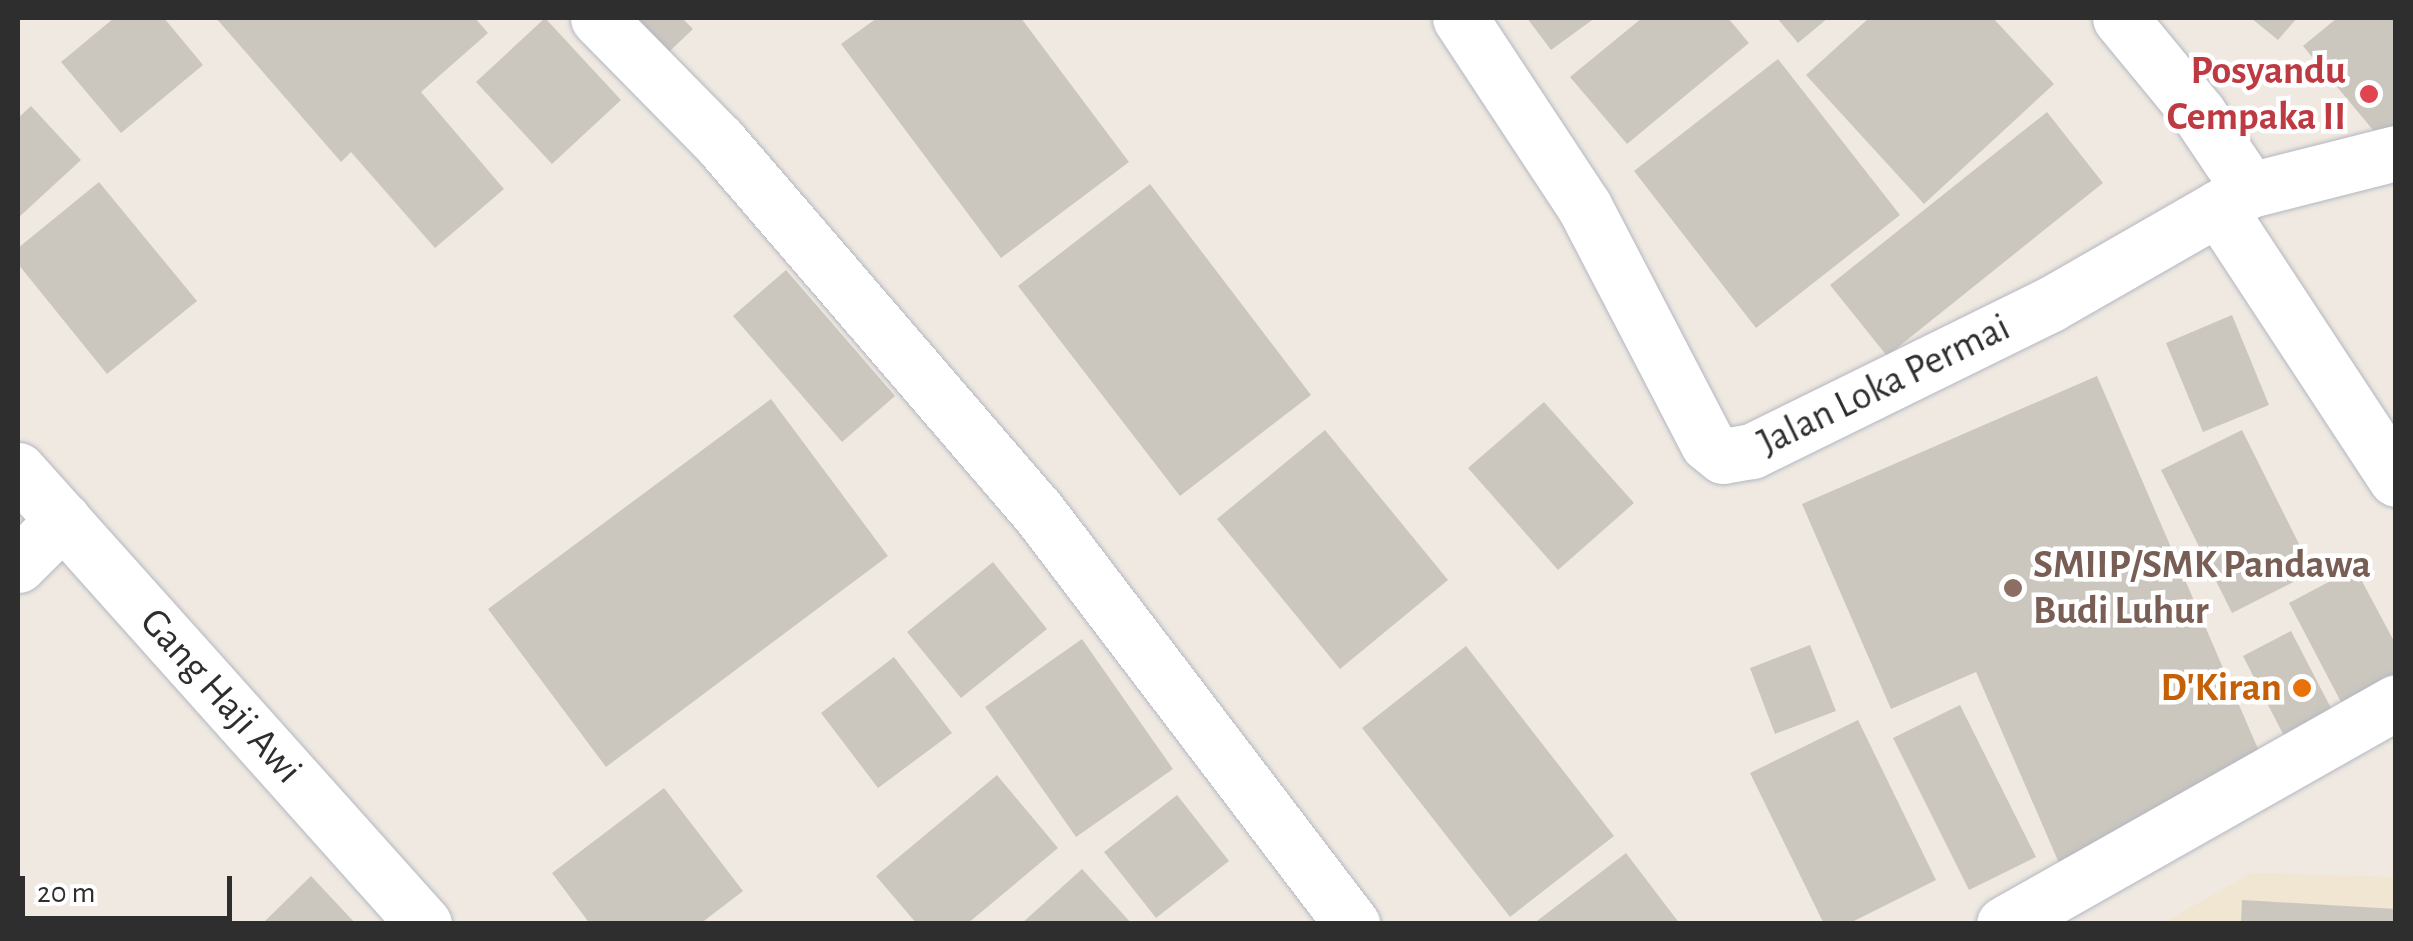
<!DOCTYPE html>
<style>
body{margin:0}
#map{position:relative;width:2413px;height:941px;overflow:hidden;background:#efe9e1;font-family:"Alegreya Sans",sans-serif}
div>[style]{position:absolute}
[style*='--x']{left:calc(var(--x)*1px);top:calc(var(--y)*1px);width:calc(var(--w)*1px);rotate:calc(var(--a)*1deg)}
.education>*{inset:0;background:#f0e6d1}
.building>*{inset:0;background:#cbc7bf}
.roads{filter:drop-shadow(0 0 2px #b4b7c1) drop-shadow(0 0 2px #b4b7c1)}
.minor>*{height:55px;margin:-27.5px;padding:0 27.5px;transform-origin:27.5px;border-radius:27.5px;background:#fff}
.dots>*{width:28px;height:28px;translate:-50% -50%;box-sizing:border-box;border:5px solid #fff;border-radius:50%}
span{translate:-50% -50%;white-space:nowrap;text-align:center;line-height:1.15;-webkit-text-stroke:9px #fff;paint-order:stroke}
.health-label{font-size:40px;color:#be3a42;font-weight:700}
.right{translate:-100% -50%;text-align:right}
.street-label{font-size:40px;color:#2e2e2e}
.education-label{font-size:40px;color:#785e54;font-weight:700}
.left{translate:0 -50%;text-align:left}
.food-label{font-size:40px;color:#c56008;font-weight:700}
.frame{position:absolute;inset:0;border:20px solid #2e2e2e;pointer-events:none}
.scale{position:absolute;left:20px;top:876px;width:212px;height:45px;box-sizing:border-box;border:5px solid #2e2e2e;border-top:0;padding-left:12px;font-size:30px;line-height:35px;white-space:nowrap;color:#2e2e2e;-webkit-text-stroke:8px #fff;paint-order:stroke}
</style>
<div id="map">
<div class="education">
<div style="clip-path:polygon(2252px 873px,2395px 877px,2395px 923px,2161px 924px)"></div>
</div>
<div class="building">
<div style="clip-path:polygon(114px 18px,164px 18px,203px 65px,121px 133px,61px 62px)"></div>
<div style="clip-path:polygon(216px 18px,475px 18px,488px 33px,421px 92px,504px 189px,435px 248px,351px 152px,341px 162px)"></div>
<div style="clip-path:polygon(545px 18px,621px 100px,552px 164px,476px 82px)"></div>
<div style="clip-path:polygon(603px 18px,682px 18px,693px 29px,652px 68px)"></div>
<div style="clip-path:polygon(877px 18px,1021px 18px,1129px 162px,1001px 258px,841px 44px)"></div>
<div style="clip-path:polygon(1527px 18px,1595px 18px,1551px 50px)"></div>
<div style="clip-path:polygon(1642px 18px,1728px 18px,1749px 43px,1627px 144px,1570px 77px)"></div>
<div style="clip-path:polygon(1777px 18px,1828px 18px,1798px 43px)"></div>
<div style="clip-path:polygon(1869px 18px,1993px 18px,2054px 84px,1924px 204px,1806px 75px)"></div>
<div style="clip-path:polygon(2251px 18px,2297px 18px,2278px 40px)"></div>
<div style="clip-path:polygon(2337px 18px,2396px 18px,2396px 142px,2388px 148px,2303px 46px)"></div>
<div style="clip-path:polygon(1778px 59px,1900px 215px,1756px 328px,1634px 171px)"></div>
<div style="clip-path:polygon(31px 106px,81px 160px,18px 218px,18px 118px)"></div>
<div style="clip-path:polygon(2047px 112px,2103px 183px,1887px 356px,1830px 285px)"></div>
<div style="clip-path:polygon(99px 182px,197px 301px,107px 374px,18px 264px,18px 248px)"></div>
<div style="clip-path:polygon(1150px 184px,1311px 395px,1180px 496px,1018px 286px)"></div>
<div style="clip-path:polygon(786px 270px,895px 396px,842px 442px,733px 316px)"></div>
<div style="clip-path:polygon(2232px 315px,2269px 405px,2203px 432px,2166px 343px)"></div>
<div style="clip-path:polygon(2097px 376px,2268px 772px,2059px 863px,1976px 672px,1891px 709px,1802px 504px)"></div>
<div style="clip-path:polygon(771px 399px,888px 556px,606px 767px,488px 609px)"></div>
<div style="clip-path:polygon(1544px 402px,1634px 503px,1558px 570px,1468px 468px)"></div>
<div style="clip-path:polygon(1325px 430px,1448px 580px,1340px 669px,1217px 519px)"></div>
<div style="clip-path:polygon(2242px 430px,2313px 572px,2232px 613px,2161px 470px)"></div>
<div style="clip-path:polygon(993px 562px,1047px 629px,961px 698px,907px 632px)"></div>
<div style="clip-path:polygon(2355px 568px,2396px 645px,2396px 674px,2341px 702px,2289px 603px)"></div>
<div style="clip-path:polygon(2291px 631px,2332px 710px,2284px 736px,2243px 656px)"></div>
<div style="clip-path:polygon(1082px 639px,1173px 769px,1076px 837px,985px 707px)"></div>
<div style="clip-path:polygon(1810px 645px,1836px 711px,1775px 734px,1750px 668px)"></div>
<div style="clip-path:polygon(1466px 646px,1614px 836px,1510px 917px,1362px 728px)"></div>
<div style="clip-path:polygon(894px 657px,952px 733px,878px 788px,821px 713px)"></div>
<div style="clip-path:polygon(1960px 705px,2036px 857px,1969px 890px,1893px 738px)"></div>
<div style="clip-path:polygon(1858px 720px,1936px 880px,1848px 924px,1824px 924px,1750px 773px)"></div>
<div style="clip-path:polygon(997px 775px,1058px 848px,967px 924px,917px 924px,876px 876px)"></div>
<div style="clip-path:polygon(664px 788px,743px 891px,700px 924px,590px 924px,552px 873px)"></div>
<div style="clip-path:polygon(1177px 795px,1229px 861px,1156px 918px,1104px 852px)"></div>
<div style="clip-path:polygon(1626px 853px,1680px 924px,1533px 924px)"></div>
<div style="clip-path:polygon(1082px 869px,1132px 924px,1021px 924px)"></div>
<div style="clip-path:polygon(311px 876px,356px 924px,262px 924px)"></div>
<div style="clip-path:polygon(2242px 900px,2396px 909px,2396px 924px,2241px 924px)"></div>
</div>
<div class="roads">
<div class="minor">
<div style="--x:598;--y:18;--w:173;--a:45.5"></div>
<div style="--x:719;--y:141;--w:486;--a:49.3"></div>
<div style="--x:1036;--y:509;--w:522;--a:52.71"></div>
<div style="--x:1460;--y:18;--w:225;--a:56.6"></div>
<div style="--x:1584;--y:206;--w:268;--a:62.5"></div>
<div style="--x:1708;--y:444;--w:19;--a:39"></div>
<div style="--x:1723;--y:456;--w:29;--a:-10"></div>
<div style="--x:1752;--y:451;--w:331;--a:-26.2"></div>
<div style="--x:2049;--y:305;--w:232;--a:-29.8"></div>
<div style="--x:2250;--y:190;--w:92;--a:-123.9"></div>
<div style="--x:2199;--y:114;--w:124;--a:-129.5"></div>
<div style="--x:2250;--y:190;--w:151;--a:-14.2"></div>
<div style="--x:2218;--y:208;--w:324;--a:56.7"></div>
<div style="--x:18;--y:470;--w:609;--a:48.19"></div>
<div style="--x:18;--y:565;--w:64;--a:-45"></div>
<div style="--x:2004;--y:924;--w:450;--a:-29.5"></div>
</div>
</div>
<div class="dots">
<div style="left:2369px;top:94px;background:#e0444e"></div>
<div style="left:2013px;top:588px;background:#8d6e63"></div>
<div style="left:2302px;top:688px;background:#e8710a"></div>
</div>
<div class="health-label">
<span class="right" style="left:2346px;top:94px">Posyandu<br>Cempaka II</span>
</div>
<div class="street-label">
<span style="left:1884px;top:385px;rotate:-26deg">Jalan Loka Permai</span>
<span style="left:221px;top:696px;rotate:48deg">Gang Haji Awi</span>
</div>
<div class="education-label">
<span class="left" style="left:2033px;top:588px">SMIIP/SMK Pandawa<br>Budi Luhur</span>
</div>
<div class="food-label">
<span class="right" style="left:2282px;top:688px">D'Kiran</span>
</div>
<div class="frame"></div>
<div class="scale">20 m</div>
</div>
